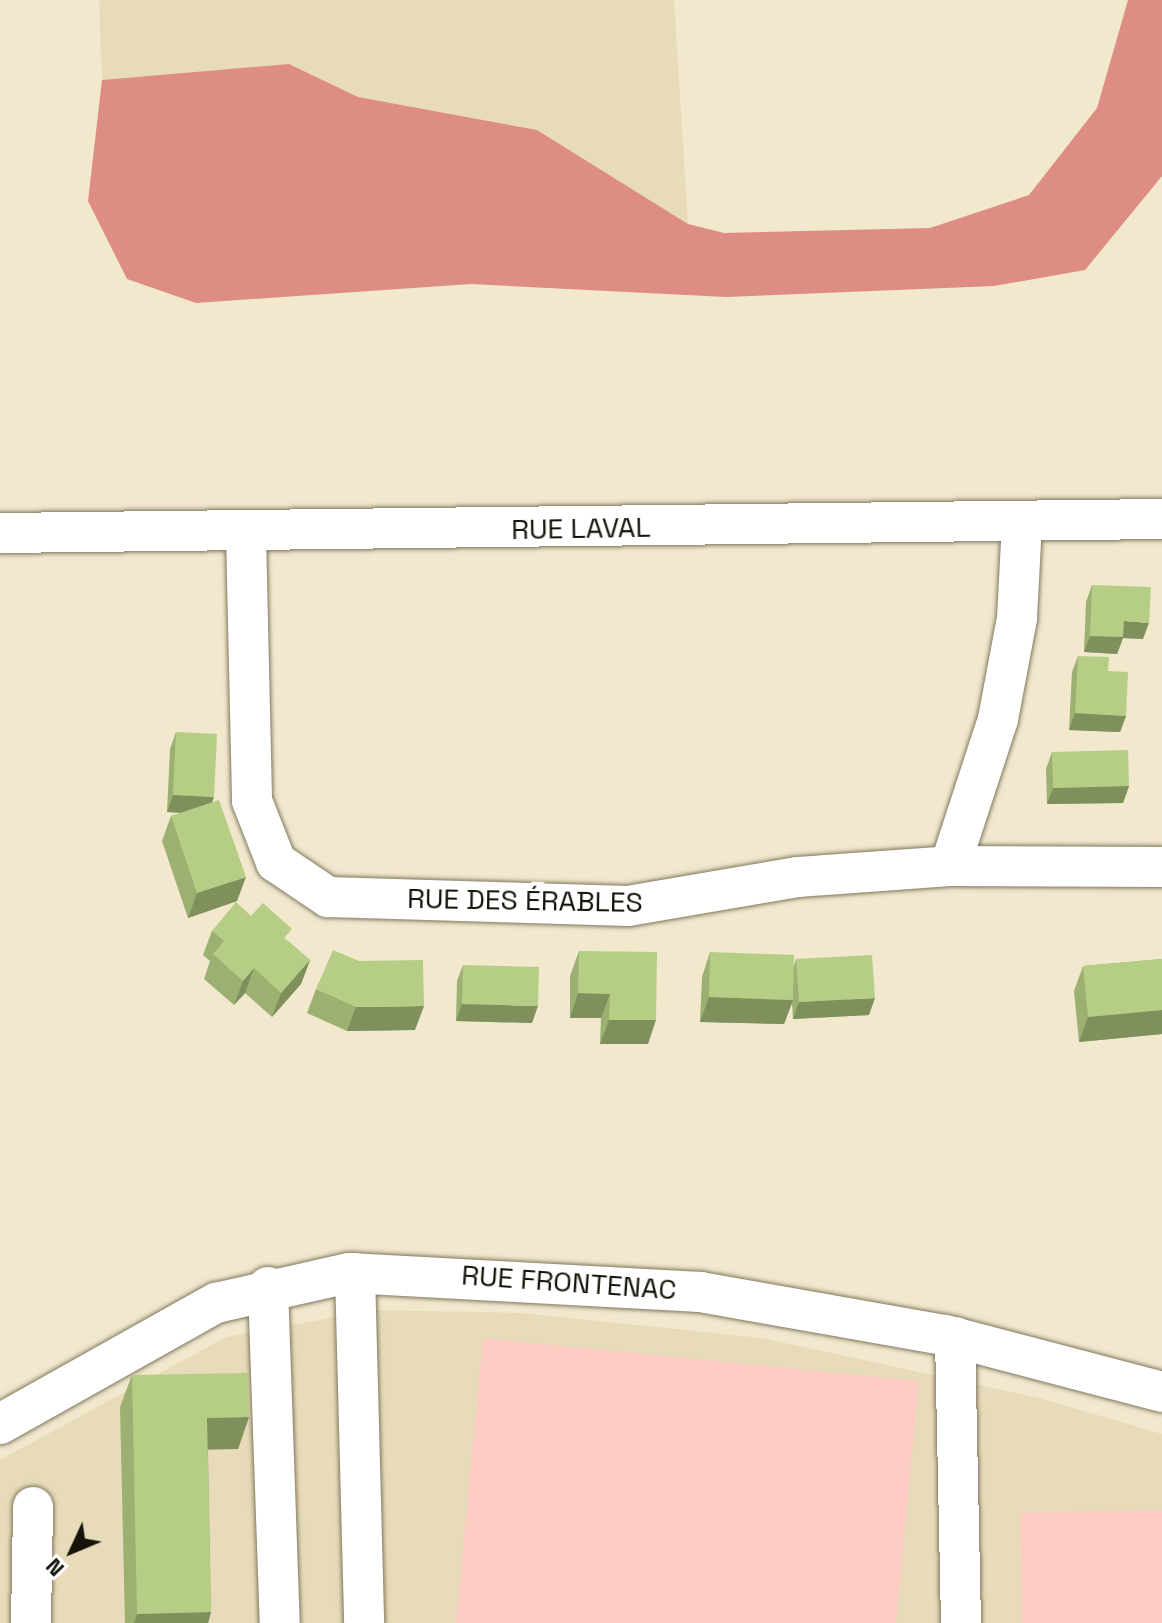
<!DOCTYPE html>
<meta charset="utf-8">
<style>
body{margin:0}
#map{position:relative;width:1162px;height:1623px;overflow:hidden;background:#f1e8cd;font-family:"Space Grotesk",sans-serif}
div>[style]{position:absolute}
[style*='--x']{left:calc(var(--x)*1px);top:calc(var(--y)*1px);width:calc(var(--w)*1px);rotate:calc(var(--a)*1deg)}
.built>*{inset:0;background:#e7dbb9}
.green>*{inset:0;background:#fcccc5}
.forest>*{inset:0;background:#dd8d83}
.roads{filter:drop-shadow(0 0 2px #80785f) drop-shadow(0 0 2px #80785f)}
.minor>*{height:40px;margin:-20px;padding:0 20px;transform-origin:20px;border-radius:20px;background:#fff}
.wall>*{inset:0;background:#9cb072}
.shaded-wall>*{inset:0;background:#7f905d}
.building>*{inset:0;background:#b5cd85}
span{translate:-50% -50%;white-space:nowrap;text-align:center;line-height:1.15;-webkit-text-stroke:8px #fff;paint-order:stroke}
.street-label{font-size:28px;color:#161309}
.north{position:absolute;left:32px;top:1511px;width:80px;height:80px;-webkit-text-stroke:6px #fff;paint-order:stroke;rotate:226deg;font-size:22px;font-weight:700;line-height:32px;text-align:center;color:#161309}
.north::after{content:'';display:block;margin:auto;width:28px;height:36px;background:#161309;clip-path:polygon(50% 0,100% 100%,50% 72%,0 100%)}
</style>
<div id="map">
<div class="built">
<div style="clip-path:polygon(99px 0,674px 0,688px 224px,537px 130px,358px 97px,289px 64px,102px 80px)"></div>
<div style="clip-path:polygon(374px 1310px,521px 1313px,762px 1338px,1039px 1398px,1162px 1434px,1162px 1623px,0 1623px,0 1460px,226px 1337px)"></div>
</div>
<div class="green">
<div style="clip-path:polygon(483px 1338px,919px 1381px,896px 1623px,456px 1623px)"></div>
<div style="clip-path:polygon(1162px 1510px,1162px 1623px,1022px 1623px,1020px 1513px)"></div>
</div>
<div class="forest">
<div style="clip-path:polygon(1128px 0,1162px 0,1162px 176px,1085px 270px,994px 286px,726px 297px,471px 284px,196px 303px,127px 279px,88px 201px,102px 80px,289px 64px,358px 97px,537px 130px,688px 224px,724px 233px,930px 228px,1029px 195px,1097px 108px)"></div>
</div>
<div class="roads">
<div class="minor">
<div style="--x:0;--y:533;--w:1162;--a:-0.69"></div>
<div style="--x:246;--y:534;--w:267;--a:88.7"></div>
<div style="--x:252;--y:801;--w:66;--a:68.5"></div>
<div style="--x:276;--y:862;--w:63;--a:33.9"></div>
<div style="--x:328;--y:897;--w:300;--a:1.7"></div>
<div style="--x:628;--y:906;--w:172;--a:-9.7"></div>
<div style="--x:798;--y:877;--w:152;--a:-4.1"></div>
<div style="--x:950;--y:866;--w:212;--a:0.3"></div>
<div style="--x:950;--y:866;--w:155;--a:-71.9"></div>
<div style="--x:998;--y:719;--w:103;--a:-79.3"></div>
<div style="--x:1017;--y:618;--w:97;--a:-87"></div>
<div style="--x:355;--y:1273;--w:350;--a:88.5"></div>
<div style="--x:268;--y:1287;--w:336;--a:88"></div>
<div style="--x:955;--y:1337;--w:286;--a:88.8"></div>
<div style="--x:0;--y:1424;--w:248;--a:-29.3"></div>
<div style="--x:216;--y:1303;--w:136;--a:-12.7"></div>
<div style="--x:349;--y:1273;--w:352;--a:3.1"></div>
<div style="--x:700;--y:1292;--w:249;--a:10"></div>
<div style="--x:945;--y:1335;--w:224;--a:14.7"></div>
<div style="--x:31;--y:1623;--w:116;--a:-89"></div>
</div>
</div>
<div class="wall">
<div style="clip-path:polygon(1092px 585px,1143px 639px,1123px 638px,1117px 654px,1084px 652px,1086px 602px)"></div>
<div style="clip-path:polygon(1078px 656px,1108px 671px,1126px 716px,1120px 732px,1069px 730px,1072px 672px)"></div>
<div style="clip-path:polygon(176px 732px,212px 802px,237px 901px,188px 918px,162px 841px,171px 816px,182px 813px,167px 812px,170px 749px)"></div>
<div style="clip-path:polygon(1052px 752px,1129px 786px,1123px 803px,1047px 804px,1046px 769px)"></div>
<div style="clip-path:polygon(251px 916px,288px 941px,310px 960px,301px 984px,272px 1017px,245px 993px,234px 1005px,204px 979px,210px 961px,203px 955px,212px 931px)"></div>
<div style="clip-path:polygon(579px 951px,648px 1044px,600px 1044px,601px 1018px,570px 1018px,570px 976px)"></div>
<div style="clip-path:polygon(710px 952px,794px 966px,796px 959px,869px 1015px,793px 1019px,792px 1003px,784px 1024px,700px 1022px,702px 977px)"></div>
<div style="clip-path:polygon(1162px 959px,1162px 1034px,1079px 1042px,1074px 991px,1083px 966px)"></div>
<div style="clip-path:polygon(463px 965px,532px 1023px,456px 1021px,457px 981px)"></div>
<div style="clip-path:polygon(316px 989px,415px 1030px,347px 1031px,307px 1013px)"></div>
<div style="clip-path:polygon(132px 1375px,249px 1417px,238px 1449px,208px 1449px,211px 1612px,208px 1623px,125px 1623px,120px 1407px)"></div>
</div>
<div class="shaded-wall">
<div style="clip-path:polygon(1124px 621px,1149px 623px,1143px 639px,1123px 638px,1117px 654px,1084px 652px,1090px 636px)"></div>
<div style="clip-path:polygon(1075px 713px,1126px 716px,1120px 732px,1069px 730px)"></div>
<div style="clip-path:polygon(1129px 786px,1123px 803px,1047px 804px,1053px 788px)"></div>
<div style="clip-path:polygon(173px 795px,214px 797px,208px 814px,167px 812px)"></div>
<div style="clip-path:polygon(246px 877px,237px 901px,188px 918px,197px 893px)"></div>
<div style="clip-path:polygon(310px 960px,301px 984px,272px 1017px,281px 993px)"></div>
<div style="clip-path:polygon(254px 968px,245px 993px,234px 1005px,243px 981px)"></div>
<div style="clip-path:polygon(578px 993px,610px 994px,601px 1018px,570px 1018px)"></div>
<div style="clip-path:polygon(709px 997px,793px 1000px,784px 1024px,700px 1022px)"></div>
<div style="clip-path:polygon(875px 998px,869px 1015px,793px 1019px,799px 1002px)"></div>
<div style="clip-path:polygon(462px 1004px,538px 1006px,532px 1023px,456px 1021px)"></div>
<div style="clip-path:polygon(424px 1006px,415px 1030px,347px 1031px,356px 1007px)"></div>
<div style="clip-path:polygon(1162px 1010px,1162px 1034px,1079px 1042px,1088px 1017px)"></div>
<div style="clip-path:polygon(609px 1020px,656px 1020px,648px 1044px,600px 1044px)"></div>
<div style="clip-path:polygon(249px 1417px,238px 1449px,196px 1450px,207px 1418px)"></div>
<div style="clip-path:polygon(211px 1612px,208px 1623px,134px 1623px,137px 1614px)"></div>
</div>
<div class="building">
<div style="clip-path:polygon(1092px 585px,1151px 587px,1149px 623px,1124px 621px,1123px 637px,1090px 636px)"></div>
<div style="clip-path:polygon(1078px 656px,1109px 657px,1108px 671px,1128px 672px,1126px 716px,1075px 713px)"></div>
<div style="clip-path:polygon(176px 732px,217px 734px,214px 797px,173px 795px)"></div>
<div style="clip-path:polygon(1128px 750px,1129px 786px,1053px 788px,1052px 752px)"></div>
<div style="clip-path:polygon(219px 800px,246px 877px,197px 893px,171px 816px)"></div>
<div style="clip-path:polygon(236px 902px,251px 916px,263px 903px,292px 929px,284px 938px,310px 960px,281px 993px,254px 968px,243px 981px,213px 954px,224px 941px,212px 931px)"></div>
<div style="clip-path:polygon(333px 950px,359px 961px,423px 960px,424px 1006px,356px 1007px,316px 989px)"></div>
<div style="clip-path:polygon(579px 951px,657px 952px,656px 1020px,609px 1020px,610px 994px,578px 993px)"></div>
<div style="clip-path:polygon(710px 952px,794px 955px,793px 1000px,709px 997px)"></div>
<div style="clip-path:polygon(872px 955px,875px 998px,799px 1002px,796px 959px)"></div>
<div style="clip-path:polygon(1162px 959px,1162px 1010px,1088px 1017px,1083px 966px)"></div>
<div style="clip-path:polygon(463px 965px,539px 967px,538px 1006px,462px 1004px)"></div>
<div style="clip-path:polygon(248px 1373px,249px 1417px,207px 1418px,211px 1612px,137px 1614px,132px 1375px)"></div>
</div>
<div class="street-label">
<span style="left:581px;top:528px;rotate:-1deg">RUE LAVAL</span>
<span style="left:525px;top:900px;rotate:1deg">RUE DES ÉRABLES</span>
<span style="left:569px;top:1282px;rotate:4deg">RUE FRONTENAC</span>
</div>
<div class="north">N</div>
</div>
